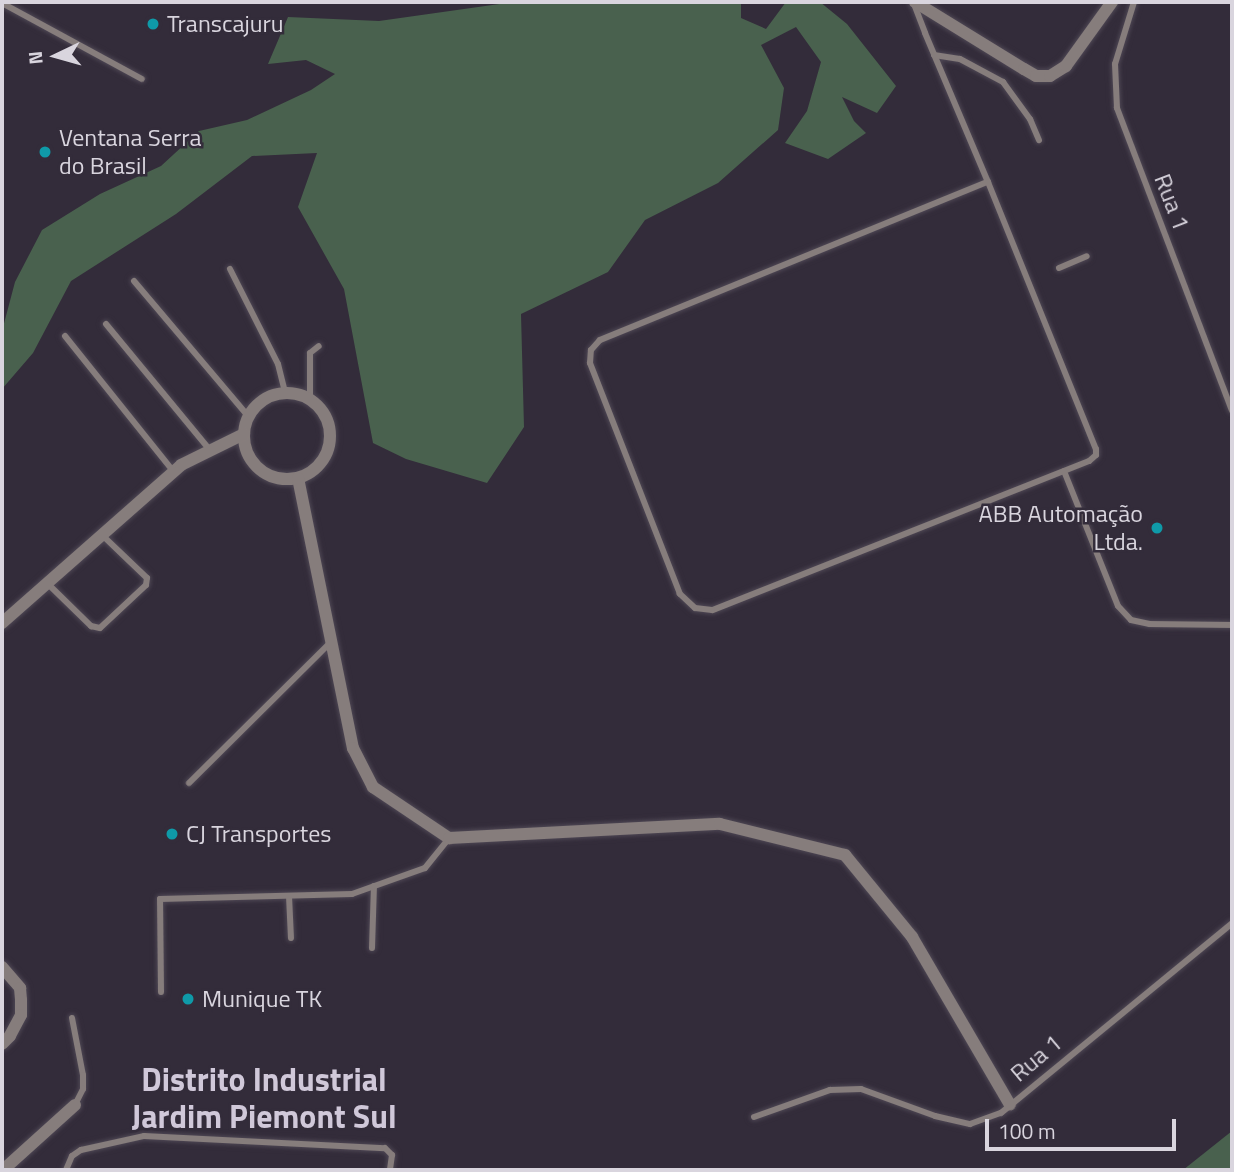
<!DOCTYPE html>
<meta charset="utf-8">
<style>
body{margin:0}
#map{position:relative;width:1234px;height:1172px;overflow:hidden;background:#332c3a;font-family:"Titillium Web",sans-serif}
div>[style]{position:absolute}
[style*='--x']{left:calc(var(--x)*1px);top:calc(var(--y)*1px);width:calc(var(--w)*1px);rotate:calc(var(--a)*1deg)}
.forest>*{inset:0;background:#49614e}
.roads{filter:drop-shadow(0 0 2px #4e4754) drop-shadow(0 0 2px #4e4754)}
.service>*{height:6px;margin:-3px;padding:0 3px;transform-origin:3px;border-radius:3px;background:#867d7c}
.minor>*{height:12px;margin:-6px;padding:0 6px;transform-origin:6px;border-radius:6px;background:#867d7c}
.minor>.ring{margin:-6px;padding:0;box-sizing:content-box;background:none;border:12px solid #867d7c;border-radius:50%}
.dots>*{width:19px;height:19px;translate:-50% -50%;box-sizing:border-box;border:4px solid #332c3a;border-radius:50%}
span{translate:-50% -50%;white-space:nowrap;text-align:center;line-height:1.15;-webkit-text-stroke:5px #332c3a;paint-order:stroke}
.poi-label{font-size:24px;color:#d9d5de}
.left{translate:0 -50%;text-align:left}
.right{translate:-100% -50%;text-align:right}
.street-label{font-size:24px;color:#d9d5de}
.district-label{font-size:32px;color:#d0c8d9;font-weight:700}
.frame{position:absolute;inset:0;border:4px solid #d9d5de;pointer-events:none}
.north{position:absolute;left:21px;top:21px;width:70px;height:70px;-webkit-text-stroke:5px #332c3a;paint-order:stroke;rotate:265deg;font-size:19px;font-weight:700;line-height:28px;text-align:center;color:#d9d5de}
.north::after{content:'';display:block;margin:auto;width:24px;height:32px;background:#d9d5de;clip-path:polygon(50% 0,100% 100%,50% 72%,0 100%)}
.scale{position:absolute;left:985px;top:1119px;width:191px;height:32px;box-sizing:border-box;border:4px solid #d9d5de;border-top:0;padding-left:9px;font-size:21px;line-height:24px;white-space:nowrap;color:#d9d5de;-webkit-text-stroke:5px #332c3a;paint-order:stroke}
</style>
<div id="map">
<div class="forest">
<div style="clip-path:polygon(513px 2px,741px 2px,741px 18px,766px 29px,786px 2px,820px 2px,847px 24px,896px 86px,877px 113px,842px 97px,854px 121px,866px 133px,828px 159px,785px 143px,807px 111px,821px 62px,796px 27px,761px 45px,784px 88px,778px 130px,718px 183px,645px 220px,608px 272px,521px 314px,524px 427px,487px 483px,406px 459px,373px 443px,344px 289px,298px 207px,317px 153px,252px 156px,176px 214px,71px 281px,33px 353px,2px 389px,2px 331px,15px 282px,42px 230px,100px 194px,161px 166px,199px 131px,247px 120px,311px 90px,335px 74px,306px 60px,268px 64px,288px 17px,379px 21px)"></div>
<div style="clip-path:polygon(1232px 1131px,1232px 1170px,1183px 1170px)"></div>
</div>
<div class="roads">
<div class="service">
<div style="--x:1134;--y:2;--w:65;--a:107"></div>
<div style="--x:1115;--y:64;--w:44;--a:87.4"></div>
<div style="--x:1117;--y:108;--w:323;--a:69.2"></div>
<div style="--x:2;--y:3;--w:159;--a:28.5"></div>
<div style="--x:914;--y:4;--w:31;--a:69"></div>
<div style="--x:925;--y:33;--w:162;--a:67.1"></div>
<div style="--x:988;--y:182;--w:288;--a:68"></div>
<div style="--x:1096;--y:449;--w:6;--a:90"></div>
<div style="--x:1096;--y:455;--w:9;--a:139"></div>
<div style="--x:1089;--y:461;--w:405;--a:158.4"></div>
<div style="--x:712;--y:610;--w:17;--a:-173"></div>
<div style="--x:695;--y:608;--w:21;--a:-137"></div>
<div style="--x:680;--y:594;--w:248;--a:-111.3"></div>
<div style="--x:590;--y:363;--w:13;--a:-86"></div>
<div style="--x:591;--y:350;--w:13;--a:-48"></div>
<div style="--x:600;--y:340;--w:419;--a:-22.2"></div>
<div style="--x:934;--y:55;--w:26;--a:9"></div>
<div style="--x:960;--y:59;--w:49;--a:28.1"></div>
<div style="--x:1003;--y:82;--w:46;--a:53.9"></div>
<div style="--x:1030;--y:119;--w:23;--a:67"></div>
<div style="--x:1059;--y:268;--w:30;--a:-23"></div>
<div style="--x:230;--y:269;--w:106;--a:63.2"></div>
<div style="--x:278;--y:364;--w:30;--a:76"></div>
<div style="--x:134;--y:281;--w:178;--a:49.8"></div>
<div style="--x:106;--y:324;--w:162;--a:50.5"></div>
<div style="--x:65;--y:336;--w:174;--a:51.3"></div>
<div style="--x:310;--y:400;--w:47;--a:-90"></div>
<div style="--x:310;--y:353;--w:11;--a:-38"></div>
<div style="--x:1064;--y:471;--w:145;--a:68.2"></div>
<div style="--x:1118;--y:606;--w:19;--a:47"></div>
<div style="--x:1131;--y:620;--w:19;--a:12"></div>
<div style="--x:1150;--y:624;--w:82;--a:0.7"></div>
<div style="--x:47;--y:583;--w:62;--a:44.3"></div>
<div style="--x:91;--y:626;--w:9;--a:13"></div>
<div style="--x:100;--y:628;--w:63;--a:-43.1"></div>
<div style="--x:146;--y:585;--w:7;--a:-82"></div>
<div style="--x:147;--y:578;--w:62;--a:-136.3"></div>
<div style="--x:189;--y:783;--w:200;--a:-44.8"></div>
<div style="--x:289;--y:896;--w:42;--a:87.3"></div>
<div style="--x:372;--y:948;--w:62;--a:-88.2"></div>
<div style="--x:161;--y:992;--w:93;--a:-90.6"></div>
<div style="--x:160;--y:899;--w:192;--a:-1.5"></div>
<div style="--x:352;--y:894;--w:77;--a:-19.6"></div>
<div style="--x:425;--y:868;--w:38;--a:-51"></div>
<div style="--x:72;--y:1018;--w:58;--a:79.1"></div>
<div style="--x:83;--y:1075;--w:14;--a:90"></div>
<div style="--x:83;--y:1089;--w:18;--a:117"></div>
<div style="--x:754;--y:1117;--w:81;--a:-19.6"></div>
<div style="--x:830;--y:1090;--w:31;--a:-2"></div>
<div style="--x:861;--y:1089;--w:79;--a:20"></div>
<div style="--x:935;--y:1116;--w:36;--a:13"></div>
<div style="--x:970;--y:1124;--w:33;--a:-20"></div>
<div style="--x:1001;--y:1113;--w:299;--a:-39.4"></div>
<div style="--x:66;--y:1170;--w:15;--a:-67"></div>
<div style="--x:72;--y:1156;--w:11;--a:-34"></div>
<div style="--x:81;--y:1150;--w:65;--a:-12.5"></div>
<div style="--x:144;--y:1136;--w:241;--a:2.9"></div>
<div style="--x:385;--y:1148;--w:10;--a:45"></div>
<div style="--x:392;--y:1155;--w:15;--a:98"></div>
</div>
<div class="minor">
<div style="--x:915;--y:2;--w:128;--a:31.6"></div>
<div style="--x:1024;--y:69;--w:14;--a:30"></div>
<div style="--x:1036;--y:76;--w:14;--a:0"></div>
<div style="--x:1050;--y:76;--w:19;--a:-32"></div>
<div style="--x:1066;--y:66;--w:79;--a:-54.3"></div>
<div class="ring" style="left:244px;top:393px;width:74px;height:74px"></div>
<div style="--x:298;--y:478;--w:276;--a:78.5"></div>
<div style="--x:353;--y:748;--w:44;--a:62.9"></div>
<div style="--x:373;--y:787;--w:92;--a:33.9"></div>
<div style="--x:449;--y:838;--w:271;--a:-3"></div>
<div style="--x:720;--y:824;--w:129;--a:13.9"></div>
<div style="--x:845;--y:855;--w:106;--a:50.7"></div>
<div style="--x:912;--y:937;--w:194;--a:59.7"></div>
<div style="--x:2;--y:623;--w:239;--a:-41.4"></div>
<div style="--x:181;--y:465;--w:70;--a:-26.2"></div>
<div style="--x:2;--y:967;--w:28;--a:49"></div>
<div style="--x:20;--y:988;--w:12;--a:85"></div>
<div style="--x:21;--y:1000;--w:15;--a:90"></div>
<div style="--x:21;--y:1015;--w:24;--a:118"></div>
<div style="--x:10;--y:1036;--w:11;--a:135"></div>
<div style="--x:3;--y:1170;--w:97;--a:-42.1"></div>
</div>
</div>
<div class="dots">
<div style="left:153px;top:24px;background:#0f9aa8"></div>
<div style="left:45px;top:152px;background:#0f9aa8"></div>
<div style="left:1157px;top:528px;background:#0f9aa8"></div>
<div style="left:172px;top:834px;background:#0f9aa8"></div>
<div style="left:188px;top:999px;background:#0f9aa8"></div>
</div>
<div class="poi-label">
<span class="left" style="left:167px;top:24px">Transcajuru</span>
<span class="left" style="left:59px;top:152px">Ventana Serra<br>do Brasil</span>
<span class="right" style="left:1143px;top:528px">ABB Automação<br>Ltda.</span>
<span class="left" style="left:186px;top:834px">CJ Transportes</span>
<span class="left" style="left:202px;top:999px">Munique TK</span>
</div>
<div class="street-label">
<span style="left:1172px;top:202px;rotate:69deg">Rua 1</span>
<span style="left:1036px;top:1058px;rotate:-40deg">Rua 1</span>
</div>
<div class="district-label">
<span style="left:264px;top:1098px">Distrito Industrial<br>Jardim Piemont Sul</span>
</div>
<div class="frame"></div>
<div class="north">N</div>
<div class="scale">100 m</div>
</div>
